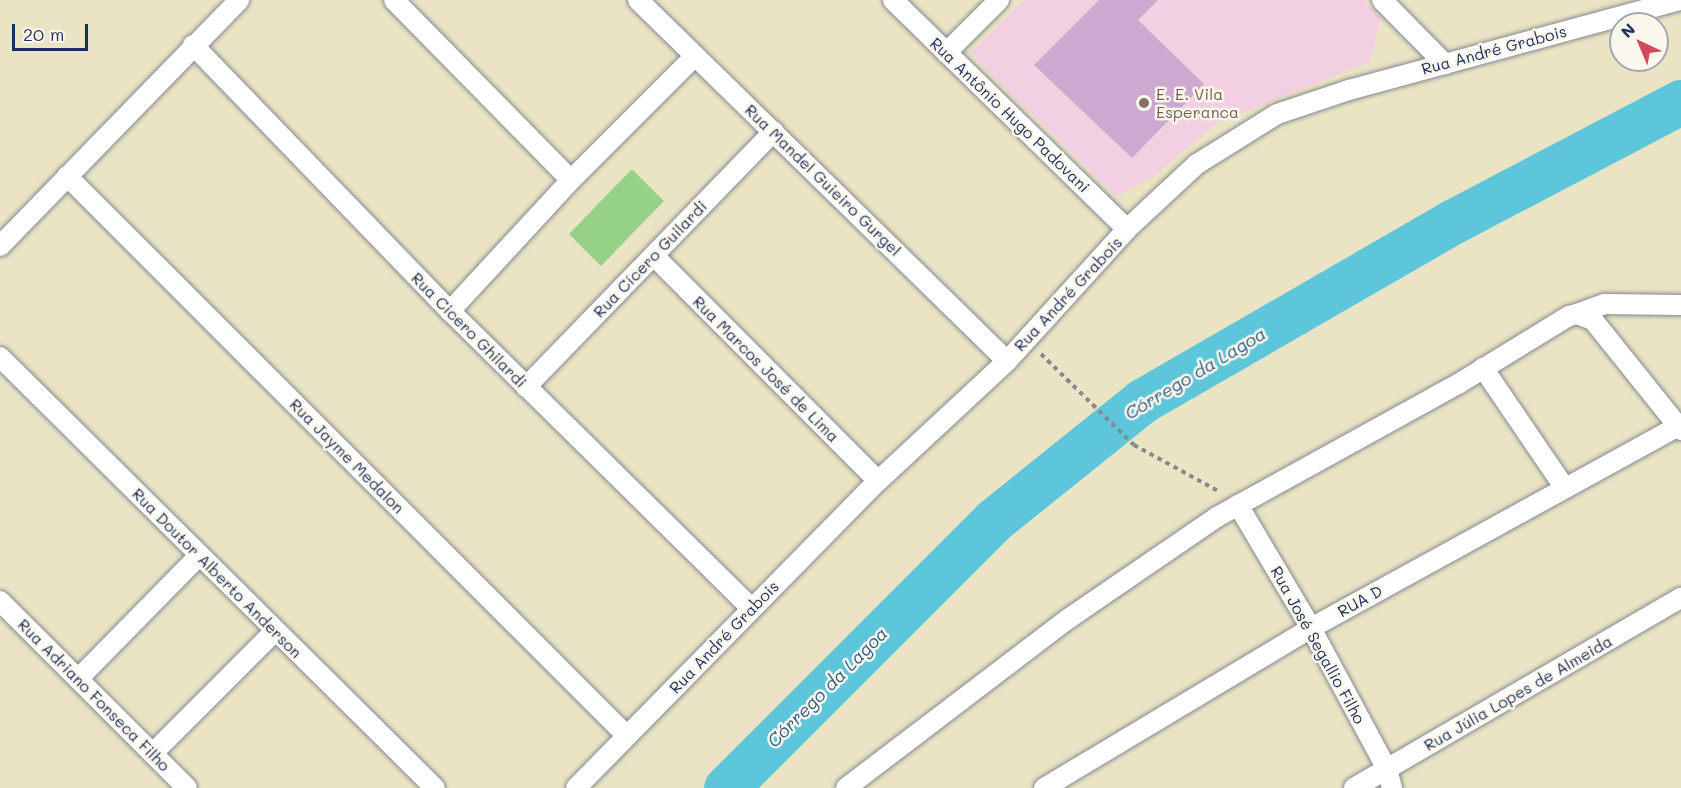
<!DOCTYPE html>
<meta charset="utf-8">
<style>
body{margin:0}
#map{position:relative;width:1681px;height:788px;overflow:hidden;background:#ebe4c4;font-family:Mali,sans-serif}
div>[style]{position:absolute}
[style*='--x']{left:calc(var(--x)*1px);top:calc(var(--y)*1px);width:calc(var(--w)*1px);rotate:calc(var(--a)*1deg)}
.built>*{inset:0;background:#f2cfe1}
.green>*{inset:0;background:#95d186}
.river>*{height:45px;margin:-22.5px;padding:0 22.5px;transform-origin:22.5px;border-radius:22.5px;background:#5ec6db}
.building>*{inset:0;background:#cea9cf}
.path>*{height:4px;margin-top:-2px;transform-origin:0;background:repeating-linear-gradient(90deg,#838a91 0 4.5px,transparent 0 9px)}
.roads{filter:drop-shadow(0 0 2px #838a91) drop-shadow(0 0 2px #838a91)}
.minor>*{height:20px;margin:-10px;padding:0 10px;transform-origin:10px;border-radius:10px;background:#fff}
.dots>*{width:16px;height:16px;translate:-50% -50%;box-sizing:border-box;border:3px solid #fbf7ec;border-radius:50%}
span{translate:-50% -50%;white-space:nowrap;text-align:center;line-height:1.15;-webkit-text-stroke:5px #fbf7ec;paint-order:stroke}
.street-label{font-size:16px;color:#1b2f5e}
.education-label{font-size:16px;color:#785e54}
.left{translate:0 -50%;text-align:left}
.water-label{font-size:18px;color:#2f5c84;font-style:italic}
.north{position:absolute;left:1609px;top:12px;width:60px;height:60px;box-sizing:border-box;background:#fbf7ec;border:2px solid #a1a7b3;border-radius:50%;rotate:316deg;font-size:16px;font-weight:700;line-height:24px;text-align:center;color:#1b2f5e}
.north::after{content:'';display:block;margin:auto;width:21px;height:27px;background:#d1495b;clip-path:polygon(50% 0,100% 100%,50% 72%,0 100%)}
.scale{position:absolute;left:12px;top:24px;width:76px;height:27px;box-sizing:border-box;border:3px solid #1b2f5e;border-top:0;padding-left:8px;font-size:18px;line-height:21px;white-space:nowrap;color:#1b2f5e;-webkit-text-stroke:4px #fbf7ec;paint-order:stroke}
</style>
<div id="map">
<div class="built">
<div style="clip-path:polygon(1024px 0,1363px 0,1381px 18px,1370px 62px,1217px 123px,1154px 176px,1116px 197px,970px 53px)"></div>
</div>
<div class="green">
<div style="clip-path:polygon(632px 169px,664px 201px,601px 266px,569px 234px)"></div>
</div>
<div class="river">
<div style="--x:726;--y:788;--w:379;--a:-45"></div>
<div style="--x:994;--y:520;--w:190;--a:-38.8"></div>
<div style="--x:1142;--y:401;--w:360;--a:-30"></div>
<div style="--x:1454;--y:221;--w:256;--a:-27.7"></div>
</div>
<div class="building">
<div style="clip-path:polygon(1099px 0,1158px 0,1138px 20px,1204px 84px,1132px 158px,1034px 65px)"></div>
</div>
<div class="path">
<div style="--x:1041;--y:354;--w:130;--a:44.4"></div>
<div style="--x:1134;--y:445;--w:96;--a:28.7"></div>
</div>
<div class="roads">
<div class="minor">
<div style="--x:394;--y:0;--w:252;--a:45.5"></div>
<div style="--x:638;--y:0;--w:516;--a:44.37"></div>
<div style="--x:893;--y:0;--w:327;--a:44.4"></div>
<div style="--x:1382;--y:0;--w:90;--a:45.5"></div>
<div style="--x:193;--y:45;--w:370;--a:46"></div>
<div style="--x:450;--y:311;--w:423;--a:44.6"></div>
<div style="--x:946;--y:53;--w:75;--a:-45"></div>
<div style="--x:67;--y:176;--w:792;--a:45"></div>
<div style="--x:0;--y:246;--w:343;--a:-45.8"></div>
<div style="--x:654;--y:256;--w:317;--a:45.1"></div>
<div style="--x:450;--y:311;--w:178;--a:-47.3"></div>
<div style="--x:571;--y:180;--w:175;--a:-45"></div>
<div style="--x:1577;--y:314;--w:30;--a:-20"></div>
<div style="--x:1605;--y:304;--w:76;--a:0.8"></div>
<div style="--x:0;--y:357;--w:612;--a:44.74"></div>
<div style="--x:1483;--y:368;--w:145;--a:55.7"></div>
<div style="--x:526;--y:387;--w:356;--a:-45.9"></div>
<div style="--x:1238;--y:505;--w:143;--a:59.3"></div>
<div style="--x:1311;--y:628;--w:160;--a:61.7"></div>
<div style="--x:1387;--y:769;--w:20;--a:75"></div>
<div style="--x:0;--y:601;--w:264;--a:45"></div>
<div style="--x:78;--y:679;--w:173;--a:-45.5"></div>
<div style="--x:153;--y:753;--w:173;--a:-45"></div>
<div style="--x:576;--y:788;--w:431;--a:-45.5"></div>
<div style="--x:878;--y:481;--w:176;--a:-42.9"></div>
<div style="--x:1007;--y:361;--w:178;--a:-47.7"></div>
<div style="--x:1127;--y:229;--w:96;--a:-42.9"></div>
<div style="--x:1197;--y:164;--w:94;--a:-32"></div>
<div style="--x:1277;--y:114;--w:76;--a:-18.4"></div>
<div style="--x:1349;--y:90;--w:344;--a:-15.2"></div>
<div style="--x:846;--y:788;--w:279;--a:-37.3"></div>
<div style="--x:1068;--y:619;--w:181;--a:-34.4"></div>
<div style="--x:1217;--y:517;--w:275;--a:-28.9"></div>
<div style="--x:1458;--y:384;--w:130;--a:-31.5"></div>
<div style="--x:1569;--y:316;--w:8;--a:-14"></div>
<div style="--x:1577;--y:314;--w:17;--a:21"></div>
<div style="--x:1593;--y:320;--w:141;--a:51.3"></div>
<div style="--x:1044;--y:788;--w:311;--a:-30.9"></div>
<div style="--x:1311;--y:628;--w:422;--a:-28.8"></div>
<div style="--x:1354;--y:788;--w:378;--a:-30.2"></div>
</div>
</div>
<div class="dots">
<div style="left:1144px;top:103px;background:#8d6e63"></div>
</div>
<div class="street-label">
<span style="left:1494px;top:50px;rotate:-15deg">Rua André Grabois</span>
<span style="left:1010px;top:115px;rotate:44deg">Rua Antônio Hugo Padovani</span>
<span style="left:823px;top:180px;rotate:44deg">Rua Mandel Guieiro Gurgel</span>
<span style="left:650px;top:259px;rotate:-46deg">Rua Cícero Guilardi</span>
<span style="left:1068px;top:294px;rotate:-47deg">Rua André Grabois</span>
<span style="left:469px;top:330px;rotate:45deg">Rua Cicero Ghilardi</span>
<span style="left:766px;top:369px;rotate:45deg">Rua Marcos José de Lima</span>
<span style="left:347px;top:456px;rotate:45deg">Rua Jayme Medalon</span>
<span style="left:217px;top:573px;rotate:45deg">Rua Doutor Alberto Anderson</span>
<span style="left:1360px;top:601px;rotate:-29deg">RUA D</span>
<span style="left:724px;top:637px;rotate:-46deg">Rua André Grabois</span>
<span style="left:1318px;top:645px;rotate:61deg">Rua José Segallio Filho</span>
<span style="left:1518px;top:693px;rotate:-30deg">Rua Júlia Lopes de Almeida</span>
<span style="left:94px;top:695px;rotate:45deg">Rua Adriano Fonseca Filho</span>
</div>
<div class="education-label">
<span class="left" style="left:1156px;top:103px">E. E. Vila<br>Esperanca</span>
</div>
<div class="water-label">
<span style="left:1195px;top:373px;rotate:-31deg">Córrego da Lagoa</span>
<span style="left:827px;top:687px;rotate:-45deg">Córrego da Lagoa</span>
</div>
<div class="north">N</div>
<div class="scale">20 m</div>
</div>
